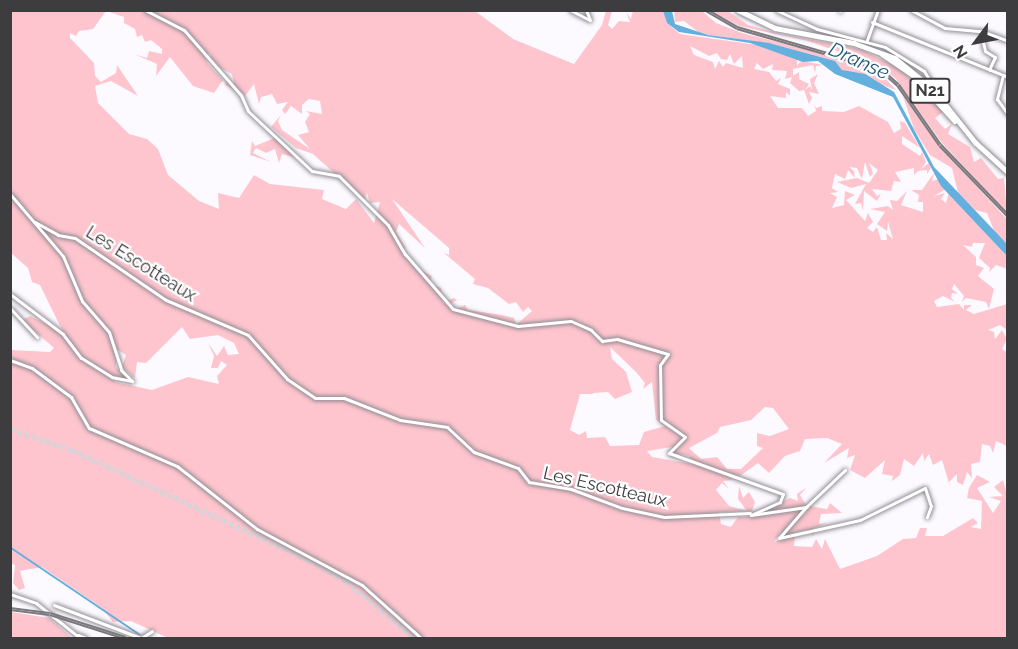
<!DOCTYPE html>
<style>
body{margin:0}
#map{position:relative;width:1018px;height:649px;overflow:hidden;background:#fcfaff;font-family:Raleway,sans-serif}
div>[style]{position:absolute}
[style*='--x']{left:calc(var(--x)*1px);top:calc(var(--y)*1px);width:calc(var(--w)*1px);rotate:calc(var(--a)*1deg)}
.green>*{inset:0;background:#fec5ce}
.water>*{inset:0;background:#63afdd}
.stream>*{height:1.5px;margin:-0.75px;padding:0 0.75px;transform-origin:0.75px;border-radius:0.75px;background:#63afdd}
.trunk-tunnel>*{height:5px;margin-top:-2.5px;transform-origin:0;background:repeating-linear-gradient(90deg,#d6d4d9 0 5px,transparent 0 7.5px)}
.roads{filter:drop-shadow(0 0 2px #8b888f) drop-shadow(0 0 2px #8b888f)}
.minor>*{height:3px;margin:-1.5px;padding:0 1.5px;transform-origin:1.5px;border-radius:1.5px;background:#fff}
.tertiary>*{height:3px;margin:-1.5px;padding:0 1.5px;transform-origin:1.5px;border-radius:1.5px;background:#fff}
.primary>*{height:4.5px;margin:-2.25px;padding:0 2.25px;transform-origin:2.25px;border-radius:2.25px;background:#fff}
.rail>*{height:4px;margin-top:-2px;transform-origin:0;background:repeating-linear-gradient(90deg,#fff 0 4.5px,#7b797d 0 9px);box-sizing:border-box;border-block:2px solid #7b797d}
span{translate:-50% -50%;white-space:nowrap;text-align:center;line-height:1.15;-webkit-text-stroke:4.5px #fff;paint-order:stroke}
.shield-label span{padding:2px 4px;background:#fff;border:2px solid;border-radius:4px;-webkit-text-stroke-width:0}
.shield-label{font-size:16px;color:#3d3c3f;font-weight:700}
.street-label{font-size:18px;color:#3d3c3f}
.water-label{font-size:20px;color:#1f5878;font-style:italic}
.frame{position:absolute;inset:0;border:12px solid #3d3c3f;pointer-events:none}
.north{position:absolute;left:946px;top:12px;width:60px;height:60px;-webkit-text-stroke:4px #fff;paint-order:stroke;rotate:238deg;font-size:16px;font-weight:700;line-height:24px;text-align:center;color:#3d3c3f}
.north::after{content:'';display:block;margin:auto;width:21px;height:27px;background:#3d3c3f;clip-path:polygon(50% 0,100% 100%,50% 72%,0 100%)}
</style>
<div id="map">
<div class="green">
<div style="clip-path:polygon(evenodd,11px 11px,106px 11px,93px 29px,79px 31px,76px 36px,70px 33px,70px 38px,94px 63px,95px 76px,101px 82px,116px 73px,117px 65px,138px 96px,111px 81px,95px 86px,98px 103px,129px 134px,147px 139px,158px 149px,168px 175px,199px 201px,219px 209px,218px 193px,239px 198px,254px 175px,270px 184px,324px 190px,322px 199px,346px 209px,356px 199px,374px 223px,380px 202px,370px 203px,367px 193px,364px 200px,313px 154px,296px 148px,271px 127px,281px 115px,278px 121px,282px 130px,310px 149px,298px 135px,309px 132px,305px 122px,310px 114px,306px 111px,322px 114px,320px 101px,309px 99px,302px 105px,302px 114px,291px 106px,285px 114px,282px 110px,288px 102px,277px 104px,272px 94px,261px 97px,259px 104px,254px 84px,245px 96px,225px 85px,226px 81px,234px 83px,232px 74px,211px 63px,210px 53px,205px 57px,208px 64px,223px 80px,214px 93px,193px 86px,170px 57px,156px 76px,157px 64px,134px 54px,147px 58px,149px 51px,162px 54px,162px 49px,151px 40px,145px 42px,142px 35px,137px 37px,135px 29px,124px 23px,124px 17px,107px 11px,475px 11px,513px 39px,574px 64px,602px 25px,606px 11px,612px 11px,608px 25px,612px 29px,619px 21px,630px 22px,626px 12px,631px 19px,633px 11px,663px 11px,667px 23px,680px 34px,757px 45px,797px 59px,797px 66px,801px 61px,824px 65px,816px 66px,815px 73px,813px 65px,793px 69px,793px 76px,799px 72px,799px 79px,809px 84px,805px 90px,810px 86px,812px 90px,810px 79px,818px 74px,814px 83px,819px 94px,809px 92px,812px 98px,809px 104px,804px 90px,799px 91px,790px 83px,792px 77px,785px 79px,787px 71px,772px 70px,773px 64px,763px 69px,757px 63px,754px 69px,769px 72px,776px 81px,781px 78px,778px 84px,790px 89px,790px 96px,786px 92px,786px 98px,770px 96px,778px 108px,802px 108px,808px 116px,816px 111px,814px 103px,816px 108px,822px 106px,822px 111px,844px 112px,859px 106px,888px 122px,894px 133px,901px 129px,900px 121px,905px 123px,920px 148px,902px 136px,902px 144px,920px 156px,922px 152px,926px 162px,921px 169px,929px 163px,931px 168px,927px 174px,927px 170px,918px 171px,914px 175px,914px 168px,895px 172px,901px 182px,894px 181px,891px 191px,872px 189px,877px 196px,881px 194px,877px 201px,864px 191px,863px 211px,861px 203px,855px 204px,866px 184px,851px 188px,837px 182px,857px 178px,869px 183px,878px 170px,869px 163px,873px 173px,870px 177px,865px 162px,862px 179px,857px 168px,849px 167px,854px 171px,855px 178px,848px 170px,845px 179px,835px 174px,832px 188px,838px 192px,830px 193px,837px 197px,832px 208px,844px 205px,845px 191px,855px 195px,846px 200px,865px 221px,868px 213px,873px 222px,867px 228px,873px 232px,877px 227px,881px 240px,887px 240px,886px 233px,893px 239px,888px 222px,887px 231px,877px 224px,885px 212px,870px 209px,888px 206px,893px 210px,890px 200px,897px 201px,907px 191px,901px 205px,923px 212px,923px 202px,918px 202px,919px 195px,911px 190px,922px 190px,934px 173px,932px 181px,939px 179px,946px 189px,934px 196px,945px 193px,941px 199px,946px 203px,949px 192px,1007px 256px,1007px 269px,996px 265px,989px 272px,990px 268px,979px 258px,985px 243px,973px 243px,972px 247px,963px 245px,976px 257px,976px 265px,984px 268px,978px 276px,994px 289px,989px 309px,986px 302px,966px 298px,962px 302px,964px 296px,954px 284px,952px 289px,958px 294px,952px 293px,951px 298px,955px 302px,943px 296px,934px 301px,937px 307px,959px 304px,964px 310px,964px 305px,972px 305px,966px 310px,974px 314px,1007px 304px,1007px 330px,1000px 325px,988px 330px,994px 332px,995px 339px,1002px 330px,1007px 339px,1002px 349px,1007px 352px,1007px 446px,996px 441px,993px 453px,990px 446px,982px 444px,980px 462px,971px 464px,972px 478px,967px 472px,963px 485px,957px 482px,957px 474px,949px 482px,951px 490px,942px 460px,933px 465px,929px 454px,924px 461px,923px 453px,914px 466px,904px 459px,900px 475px,892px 481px,893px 476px,882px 474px,885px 460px,865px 478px,850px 470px,855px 455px,847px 458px,849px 448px,824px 463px,842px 444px,827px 438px,805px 439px,800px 451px,785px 456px,769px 473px,758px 463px,740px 476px,727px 475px,733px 480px,723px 481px,729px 489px,722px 483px,716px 490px,729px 506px,747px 511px,738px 499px,739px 486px,743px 498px,749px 492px,755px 502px,752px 511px,719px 512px,721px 524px,731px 527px,738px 517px,753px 517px,790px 498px,798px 501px,797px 494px,807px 487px,800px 495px,806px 505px,799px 508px,804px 510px,803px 517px,810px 506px,827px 509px,830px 503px,842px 513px,821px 514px,819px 524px,827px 523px,813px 529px,814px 536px,807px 530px,782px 536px,781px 531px,774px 542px,795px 535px,794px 546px,812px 547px,816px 539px,822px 549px,825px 539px,840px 569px,877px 556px,903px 539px,916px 538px,920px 528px,927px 528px,925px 536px,943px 536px,973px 518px,978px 523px,971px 527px,981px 529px,982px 501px,967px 498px,969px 488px,977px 475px,990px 482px,977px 488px,993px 513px,1001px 501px,989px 497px,1003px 496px,994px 487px,1003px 480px,1008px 497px,1007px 638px,168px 638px,131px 621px,113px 622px,102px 608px,42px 567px,20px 571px,25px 588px,19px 590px,13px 583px,15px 565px,10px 563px,10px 350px,50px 352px,54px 348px,22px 320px,30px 316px,63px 332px,40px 285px,32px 282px,28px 268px,11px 253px,11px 11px,690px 46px,709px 56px,717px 53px,721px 59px,727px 60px,730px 54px,734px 64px,742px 56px,743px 68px,726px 63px,723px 67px,719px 61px,715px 69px,713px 62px,694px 55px,690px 46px,11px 11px,392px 199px,449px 248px,449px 255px,444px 253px,475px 279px,473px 284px,488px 288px,509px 304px,516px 302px,523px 312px,528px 307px,532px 311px,516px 325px,514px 318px,502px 315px,468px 310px,465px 305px,456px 309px,449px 304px,457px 300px,454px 298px,443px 303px,441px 288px,430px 284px,432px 276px,417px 268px,402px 251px,406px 248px,396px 232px,399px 224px,425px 248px,392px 199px,11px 11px,182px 327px,190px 339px,218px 335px,234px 343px,239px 354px,228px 355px,224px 346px,217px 356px,208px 343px,214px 356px,211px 368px,218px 368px,221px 361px,227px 365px,217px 376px,219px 384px,188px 377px,152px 390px,115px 382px,115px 376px,127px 379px,116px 367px,116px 349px,126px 355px,122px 367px,135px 378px,137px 362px,146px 363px,182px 327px,11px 11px,610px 347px,636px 372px,645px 383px,643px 389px,652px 382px,656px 420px,665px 426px,644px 432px,639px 445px,610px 446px,605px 437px,587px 438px,586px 431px,579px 435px,570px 430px,580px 394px,608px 392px,615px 399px,632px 392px,626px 372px,612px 359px,610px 347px,11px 11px,765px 407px,773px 408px,789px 429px,770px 436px,757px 433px,757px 446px,763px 448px,741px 469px,727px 469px,717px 457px,701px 459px,689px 448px,717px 433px,720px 427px,751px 420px,765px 407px,11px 11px,672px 447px,675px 453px,689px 456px,692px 464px,652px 457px,647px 451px,672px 447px)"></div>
<div style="clip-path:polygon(674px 11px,702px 11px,716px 23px,742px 33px,856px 62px,881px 74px,896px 90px,842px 70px,835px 61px,772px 44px,701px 34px,684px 21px,675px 22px)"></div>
<div style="clip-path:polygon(711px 11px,728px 11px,748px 25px,780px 34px,860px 49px,897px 67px,933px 98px,943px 112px,935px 118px,945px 129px,952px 124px,948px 134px,970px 147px,974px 162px,981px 158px,998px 179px,1004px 178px,1007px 213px,942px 143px,895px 78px,879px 66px,808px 41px,739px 26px)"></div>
<div style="clip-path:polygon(903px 96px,941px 148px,1007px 219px,1007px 244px,995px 233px,987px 213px,975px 210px,958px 193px,952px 168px,930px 155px,914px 129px)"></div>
<div style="clip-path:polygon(277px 137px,294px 156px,293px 157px,282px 154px,279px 163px,275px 149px,266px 153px,256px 148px,253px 153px,271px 162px,250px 155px,252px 141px,255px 146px)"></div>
<div style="clip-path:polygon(12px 612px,49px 618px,72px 638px,11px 638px)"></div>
</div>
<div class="water">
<div style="clip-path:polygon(663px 11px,672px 11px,675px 24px,708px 35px,769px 43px,835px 61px,842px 70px,865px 74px,894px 92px,934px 167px,1007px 244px,1007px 256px,941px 186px,893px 97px,835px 74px,818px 61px,803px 62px,750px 43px,679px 32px,667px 23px)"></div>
</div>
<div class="stream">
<div style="--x:10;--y:547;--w:156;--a:34"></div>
</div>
<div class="trunk-tunnel">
<div style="--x:10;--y:429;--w:65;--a:18.7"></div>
<div style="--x:72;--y:450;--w:261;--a:24.9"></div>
<div style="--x:309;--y:560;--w:43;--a:29.6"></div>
<div style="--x:346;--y:581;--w:89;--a:39.6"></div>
</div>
<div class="roads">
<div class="minor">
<div style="--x:145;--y:10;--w:44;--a:27.1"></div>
<div style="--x:184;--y:30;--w:86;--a:48.8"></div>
<div style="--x:241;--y:95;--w:17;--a:66"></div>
<div style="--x:248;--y:111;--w:88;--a:43.2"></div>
<div style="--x:312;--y:171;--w:27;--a:10"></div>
<div style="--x:339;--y:176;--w:69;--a:45"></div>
<div style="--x:388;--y:225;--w:34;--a:60"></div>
<div style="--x:405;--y:254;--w:73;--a:48.9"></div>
<div style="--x:453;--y:309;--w:67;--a:14.7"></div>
<div style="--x:518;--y:326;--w:53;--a:-5.4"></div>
<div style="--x:571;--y:321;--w:22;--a:24"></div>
<div style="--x:591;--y:330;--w:16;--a:45"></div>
<div style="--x:602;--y:341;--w:15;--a:-8"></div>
<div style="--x:617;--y:339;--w:53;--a:16.4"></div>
<div style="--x:668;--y:354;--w:14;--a:126"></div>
<div style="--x:660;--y:365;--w:55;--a:89"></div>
<div style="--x:661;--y:420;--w:29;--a:35"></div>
<div style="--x:685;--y:437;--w:23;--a:135"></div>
<div style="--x:570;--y:10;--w:22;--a:27"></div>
<div style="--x:590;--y:20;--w:11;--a:-112"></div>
<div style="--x:840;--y:10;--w:1;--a:90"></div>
<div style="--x:911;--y:10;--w:38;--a:28"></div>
<div style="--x:945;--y:28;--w:36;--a:5"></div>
<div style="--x:981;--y:31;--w:29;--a:20"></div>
<div style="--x:872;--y:22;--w:147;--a:22"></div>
<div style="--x:867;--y:40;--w:32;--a:-70"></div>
<div style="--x:983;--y:42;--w:9;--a:77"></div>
<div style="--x:985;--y:51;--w:12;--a:31"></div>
<div style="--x:995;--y:57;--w:14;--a:115"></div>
<div style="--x:1003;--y:75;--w:25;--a:104"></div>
<div style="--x:997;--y:99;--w:19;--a:54"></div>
<div style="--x:35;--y:222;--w:26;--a:29"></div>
<div style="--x:58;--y:235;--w:17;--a:10"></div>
<div style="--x:75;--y:238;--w:110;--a:34.3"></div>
<div style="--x:166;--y:300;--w:89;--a:23.1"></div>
<div style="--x:248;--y:335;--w:59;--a:48.4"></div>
<div style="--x:287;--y:379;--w:34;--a:34"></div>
<div style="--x:315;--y:398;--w:29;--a:0"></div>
<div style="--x:344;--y:398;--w:60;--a:21.4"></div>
<div style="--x:400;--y:420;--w:48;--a:8.5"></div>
<div style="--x:447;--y:427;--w:37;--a:43"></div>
<div style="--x:474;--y:452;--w:47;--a:20"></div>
<div style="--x:518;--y:468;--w:18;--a:52"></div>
<div style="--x:529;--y:482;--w:43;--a:9.5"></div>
<div style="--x:571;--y:489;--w:54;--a:20.4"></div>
<div style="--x:622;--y:508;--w:43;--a:12.1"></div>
<div style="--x:664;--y:517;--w:86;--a:-2.7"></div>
<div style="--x:10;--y:308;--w:40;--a:47"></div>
<div style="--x:669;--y:453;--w:121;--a:19.8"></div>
<div style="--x:783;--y:494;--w:9;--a:111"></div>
<div style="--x:780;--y:502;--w:32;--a:156"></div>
<div style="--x:751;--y:515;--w:56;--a:-8.3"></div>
<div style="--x:806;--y:507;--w:41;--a:131.1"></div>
<div style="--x:779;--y:538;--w:83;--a:-12.5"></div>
<div style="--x:860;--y:520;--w:72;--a:-26.2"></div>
<div style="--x:925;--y:488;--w:19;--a:72"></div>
<div style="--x:931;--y:506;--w:12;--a:110"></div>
<div style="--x:806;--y:507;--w:54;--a:-43.5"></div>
<div style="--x:54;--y:605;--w:93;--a:20.8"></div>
<div style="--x:141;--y:638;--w:13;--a:-32"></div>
</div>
<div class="tertiary">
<div style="--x:776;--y:10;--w:45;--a:24.9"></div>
<div style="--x:817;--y:29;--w:70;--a:14.8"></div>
<div style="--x:885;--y:47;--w:46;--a:31.6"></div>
<div style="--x:924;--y:71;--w:26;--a:58"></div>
<div style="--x:10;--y:194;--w:82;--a:49.5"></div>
<div style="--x:63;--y:256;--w:49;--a:67.1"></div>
<div style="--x:82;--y:301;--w:41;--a:48.9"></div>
<div style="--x:109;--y:332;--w:40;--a:72"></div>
<div style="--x:121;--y:370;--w:16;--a:45"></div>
<div style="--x:132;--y:381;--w:20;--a:-169"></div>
<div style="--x:112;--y:377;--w:36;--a:-148"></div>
<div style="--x:81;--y:358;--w:30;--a:-127"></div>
<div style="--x:63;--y:334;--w:66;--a:-143"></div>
<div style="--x:10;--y:360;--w:23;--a:20"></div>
<div style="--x:32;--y:368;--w:49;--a:36.6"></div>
<div style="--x:71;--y:397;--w:36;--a:60"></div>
<div style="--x:89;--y:428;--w:96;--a:23.4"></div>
<div style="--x:177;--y:466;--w:102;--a:38.2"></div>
<div style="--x:257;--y:529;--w:119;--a:28.1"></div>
<div style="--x:362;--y:585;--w:79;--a:41.9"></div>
<div style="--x:10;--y:594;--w:28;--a:19"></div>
<div style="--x:36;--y:603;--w:56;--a:38.5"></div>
<div style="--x:78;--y:635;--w:9;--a:21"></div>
</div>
<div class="primary">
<div style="--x:738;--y:10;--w:41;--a:25.9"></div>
<div style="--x:775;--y:28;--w:80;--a:10.8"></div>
<div style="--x:854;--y:43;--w:44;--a:20.1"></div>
<div style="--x:895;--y:58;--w:49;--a:39.2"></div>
<div style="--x:933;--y:89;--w:69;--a:51.5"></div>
<div style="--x:882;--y:54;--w:37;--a:34"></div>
<div style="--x:913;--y:75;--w:62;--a:47.6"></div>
<div style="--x:975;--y:142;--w:45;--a:42.3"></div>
</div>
</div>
<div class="rail">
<div style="--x:706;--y:10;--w:36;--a:30"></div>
<div style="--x:737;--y:28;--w:149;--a:16"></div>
<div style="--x:880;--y:69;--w:24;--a:42"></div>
<div style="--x:898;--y:85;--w:73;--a:55"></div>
<div style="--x:940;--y:145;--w:98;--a:46.2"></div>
<div style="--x:10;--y:609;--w:40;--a:7.1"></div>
<div style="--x:50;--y:614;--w:79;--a:17.7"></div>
</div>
<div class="shield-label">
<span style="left:930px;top:91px">N21</span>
</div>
<div class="street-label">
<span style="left:141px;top:264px;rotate:32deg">Les Escotteaux</span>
<span style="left:605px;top:487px;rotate:13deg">Les Escotteaux</span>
</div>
<div class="water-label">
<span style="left:859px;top:61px;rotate:24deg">Dranse</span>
</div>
<div class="frame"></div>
<div class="north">N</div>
</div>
